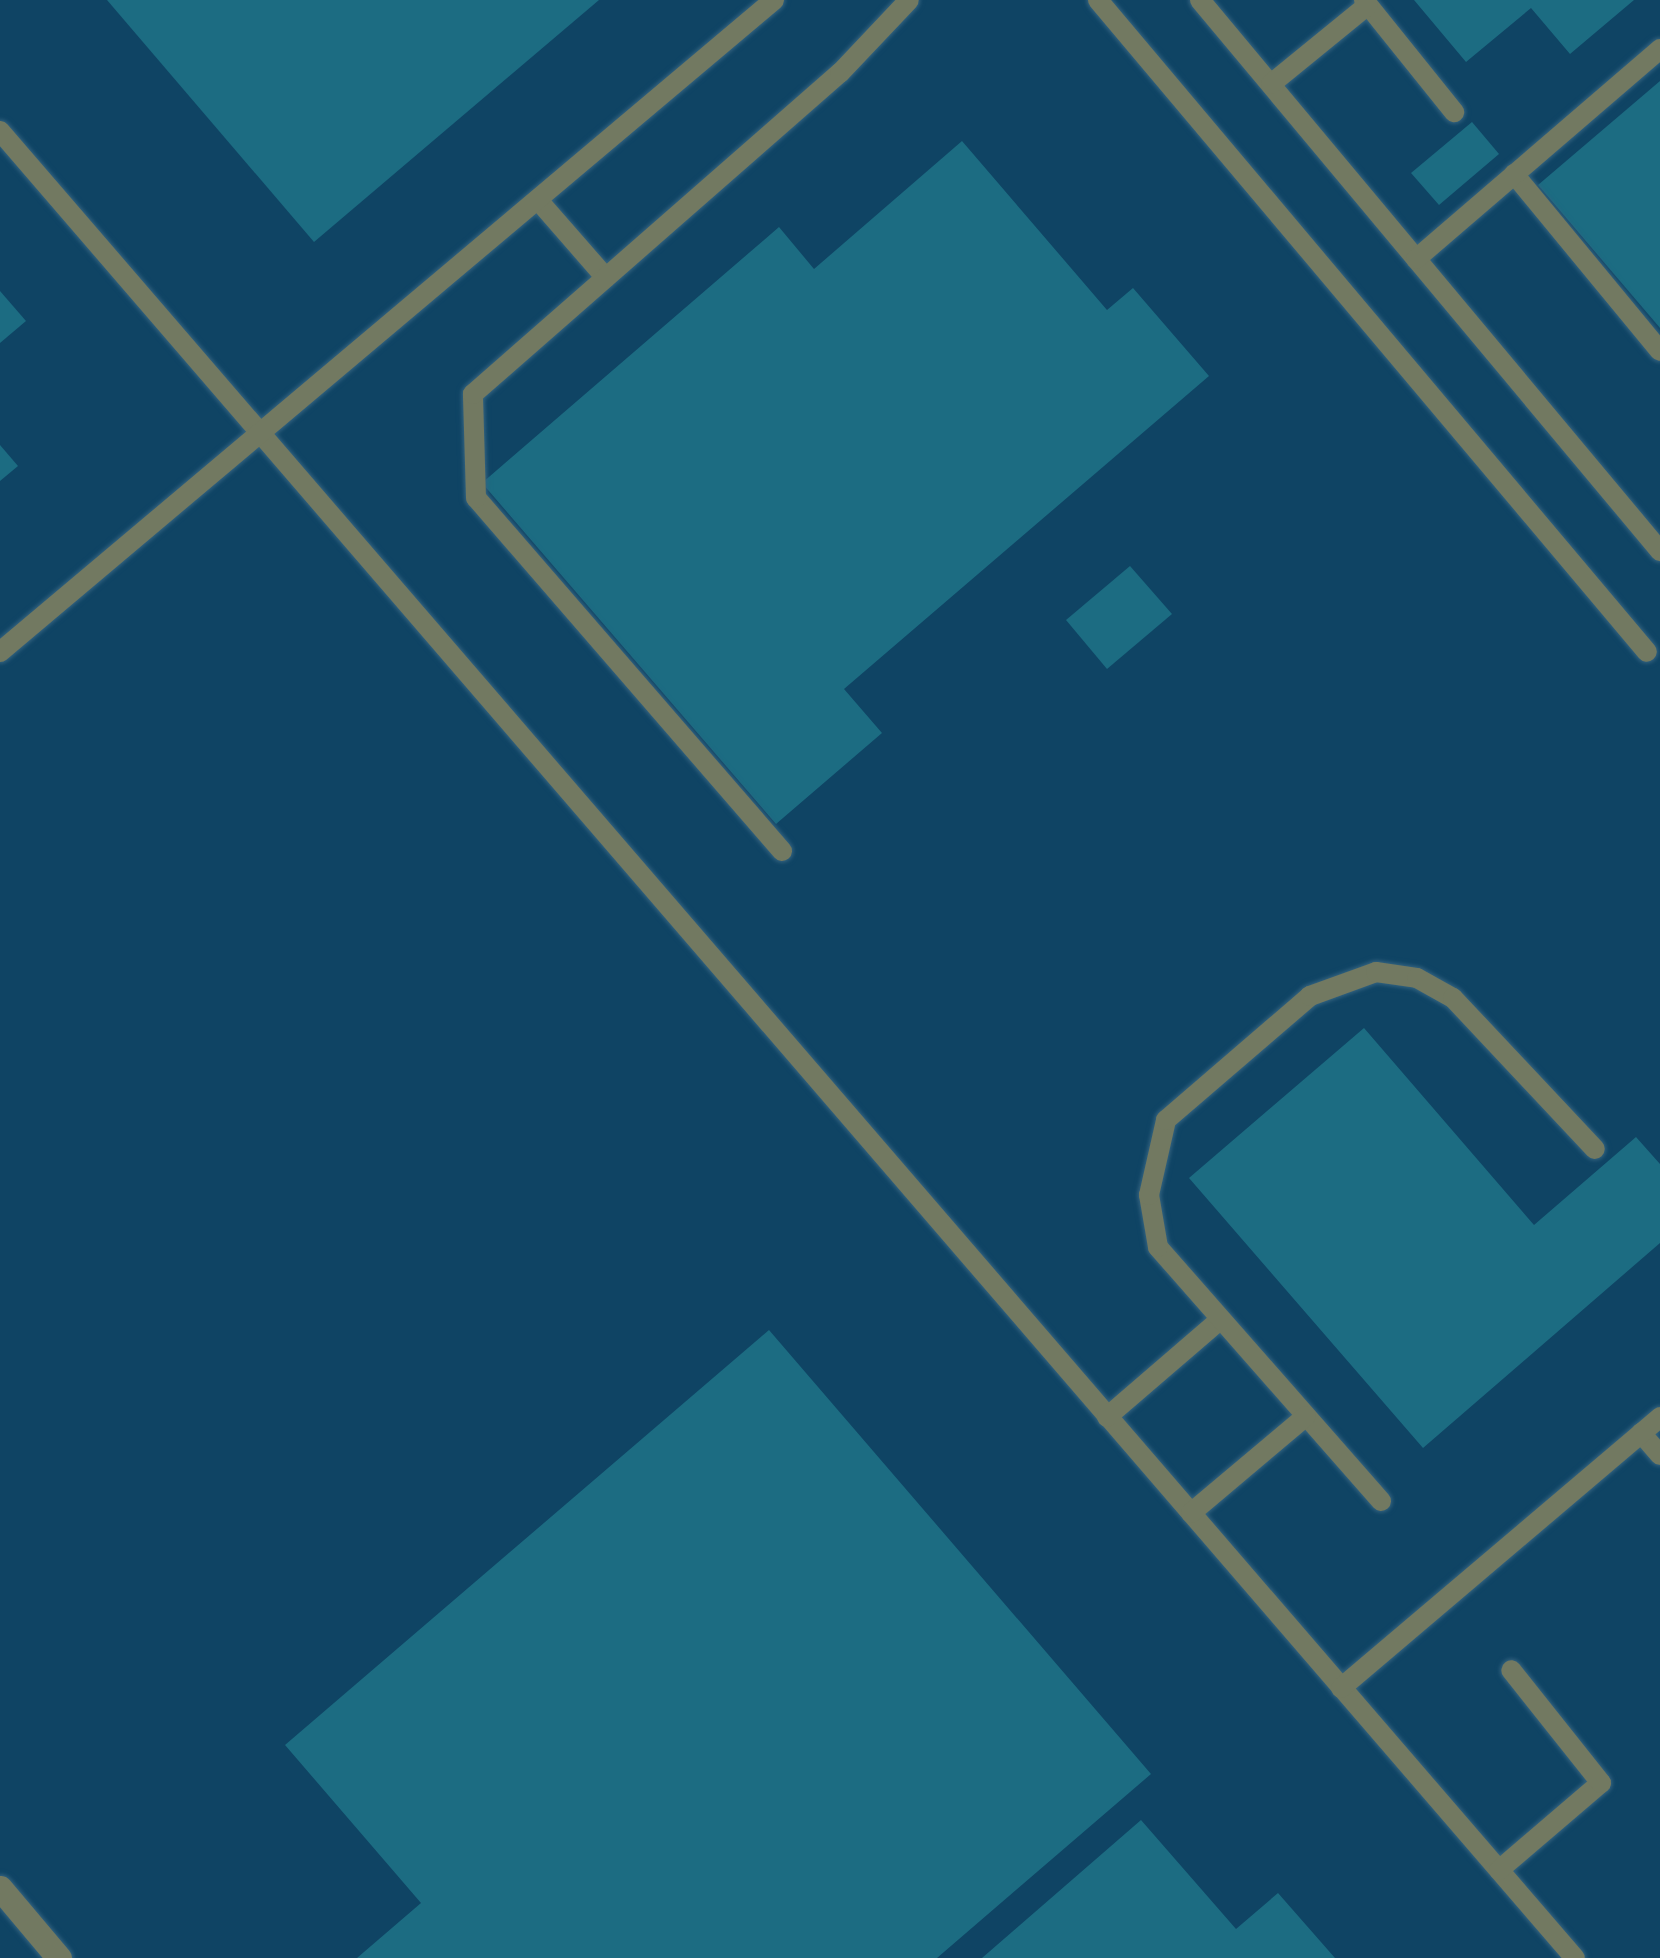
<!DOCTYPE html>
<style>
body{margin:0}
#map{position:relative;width:1660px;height:1958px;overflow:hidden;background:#0f4464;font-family:"Source Sans 3",sans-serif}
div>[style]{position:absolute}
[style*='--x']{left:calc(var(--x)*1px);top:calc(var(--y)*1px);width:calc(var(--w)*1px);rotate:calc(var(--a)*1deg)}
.building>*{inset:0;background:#1c6c82}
.roads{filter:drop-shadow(0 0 2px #346380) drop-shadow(0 0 2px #346380)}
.service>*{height:20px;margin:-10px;padding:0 10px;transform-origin:10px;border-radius:10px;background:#727961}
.tertiary>*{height:25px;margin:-12.5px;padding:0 12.5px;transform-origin:12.5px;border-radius:12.5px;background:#727961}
span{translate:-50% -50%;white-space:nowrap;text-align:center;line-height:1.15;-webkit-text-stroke:8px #003959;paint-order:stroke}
</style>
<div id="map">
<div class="building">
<div style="clip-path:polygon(107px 0,599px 0,314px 242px)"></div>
<div style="clip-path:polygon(1414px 0,1634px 0,1570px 54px,1531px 8px,1466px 62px)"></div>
<div style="clip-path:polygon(1660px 81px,1660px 328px,1538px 185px)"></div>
<div style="clip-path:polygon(1472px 122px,1499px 154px,1439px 205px,1411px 173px)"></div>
<div style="clip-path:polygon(962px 141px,1107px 310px,1133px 288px,1209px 376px,844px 689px,882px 733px,776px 824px,482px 483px,779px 227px,814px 269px)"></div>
<div style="clip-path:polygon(0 291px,26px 321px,0 343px)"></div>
<div style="clip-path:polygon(0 445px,18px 466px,0 481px)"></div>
<div style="clip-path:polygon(1130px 566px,1172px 614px,1107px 669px,1066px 620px)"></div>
<div style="clip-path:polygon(1364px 1028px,1534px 1225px,1636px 1137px,1660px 1164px,1660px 1243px,1423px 1448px,1189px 1178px)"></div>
<div style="clip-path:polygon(769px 1330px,1151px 1774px,937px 1958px,357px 1958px,421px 1903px,285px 1745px)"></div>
<div style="clip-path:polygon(1141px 1820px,1236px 1929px,1278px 1893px,1335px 1958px,982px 1958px)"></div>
</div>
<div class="roads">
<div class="service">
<div style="--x:1098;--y:0;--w:852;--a:49.9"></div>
<div style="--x:1200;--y:0;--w:718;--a:50.14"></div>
<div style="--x:1364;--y:0;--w:144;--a:51.2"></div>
<div style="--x:1271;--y:84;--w:125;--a:-39.2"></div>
<div style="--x:0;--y:131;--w:2412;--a:49.24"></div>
<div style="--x:1514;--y:174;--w:229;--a:50.5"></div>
<div style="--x:538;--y:200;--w:103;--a:48.9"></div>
<div style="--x:1416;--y:259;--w:322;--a:-40.7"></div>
<div style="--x:0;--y:652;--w:1012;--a:-40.11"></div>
<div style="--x:782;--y:851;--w:467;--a:-130.9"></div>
<div style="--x:476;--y:498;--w:104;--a:-91.7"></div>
<div style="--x:473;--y:394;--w:488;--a:-41.2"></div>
<div style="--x:840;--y:73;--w:100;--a:-46.6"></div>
<div style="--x:1107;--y:1417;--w:150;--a:-40.7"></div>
<div style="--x:1641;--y:1433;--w:29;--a:49"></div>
<div style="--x:1381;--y:1501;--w:338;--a:-131.3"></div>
<div style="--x:1158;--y:1247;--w:53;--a:-99.8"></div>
<div style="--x:1149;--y:1195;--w:77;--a:-77.2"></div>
<div style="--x:1166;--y:1120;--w:190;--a:-40.7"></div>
<div style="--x:1310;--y:996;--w:70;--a:-20"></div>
<div style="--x:1376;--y:972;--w:41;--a:8.3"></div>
<div style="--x:1417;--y:978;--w:41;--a:29.1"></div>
<div style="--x:1453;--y:998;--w:207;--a:46.8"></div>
<div style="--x:1191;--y:1513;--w:150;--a:-40.1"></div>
<div style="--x:1341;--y:1688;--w:419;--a:-40.3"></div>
<div style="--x:1499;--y:1870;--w:134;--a:-40.5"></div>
<div style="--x:1601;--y:1783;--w:144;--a:-128.5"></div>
</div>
<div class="tertiary">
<div style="--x:0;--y:1888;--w:92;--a:49.9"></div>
</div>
</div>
</div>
